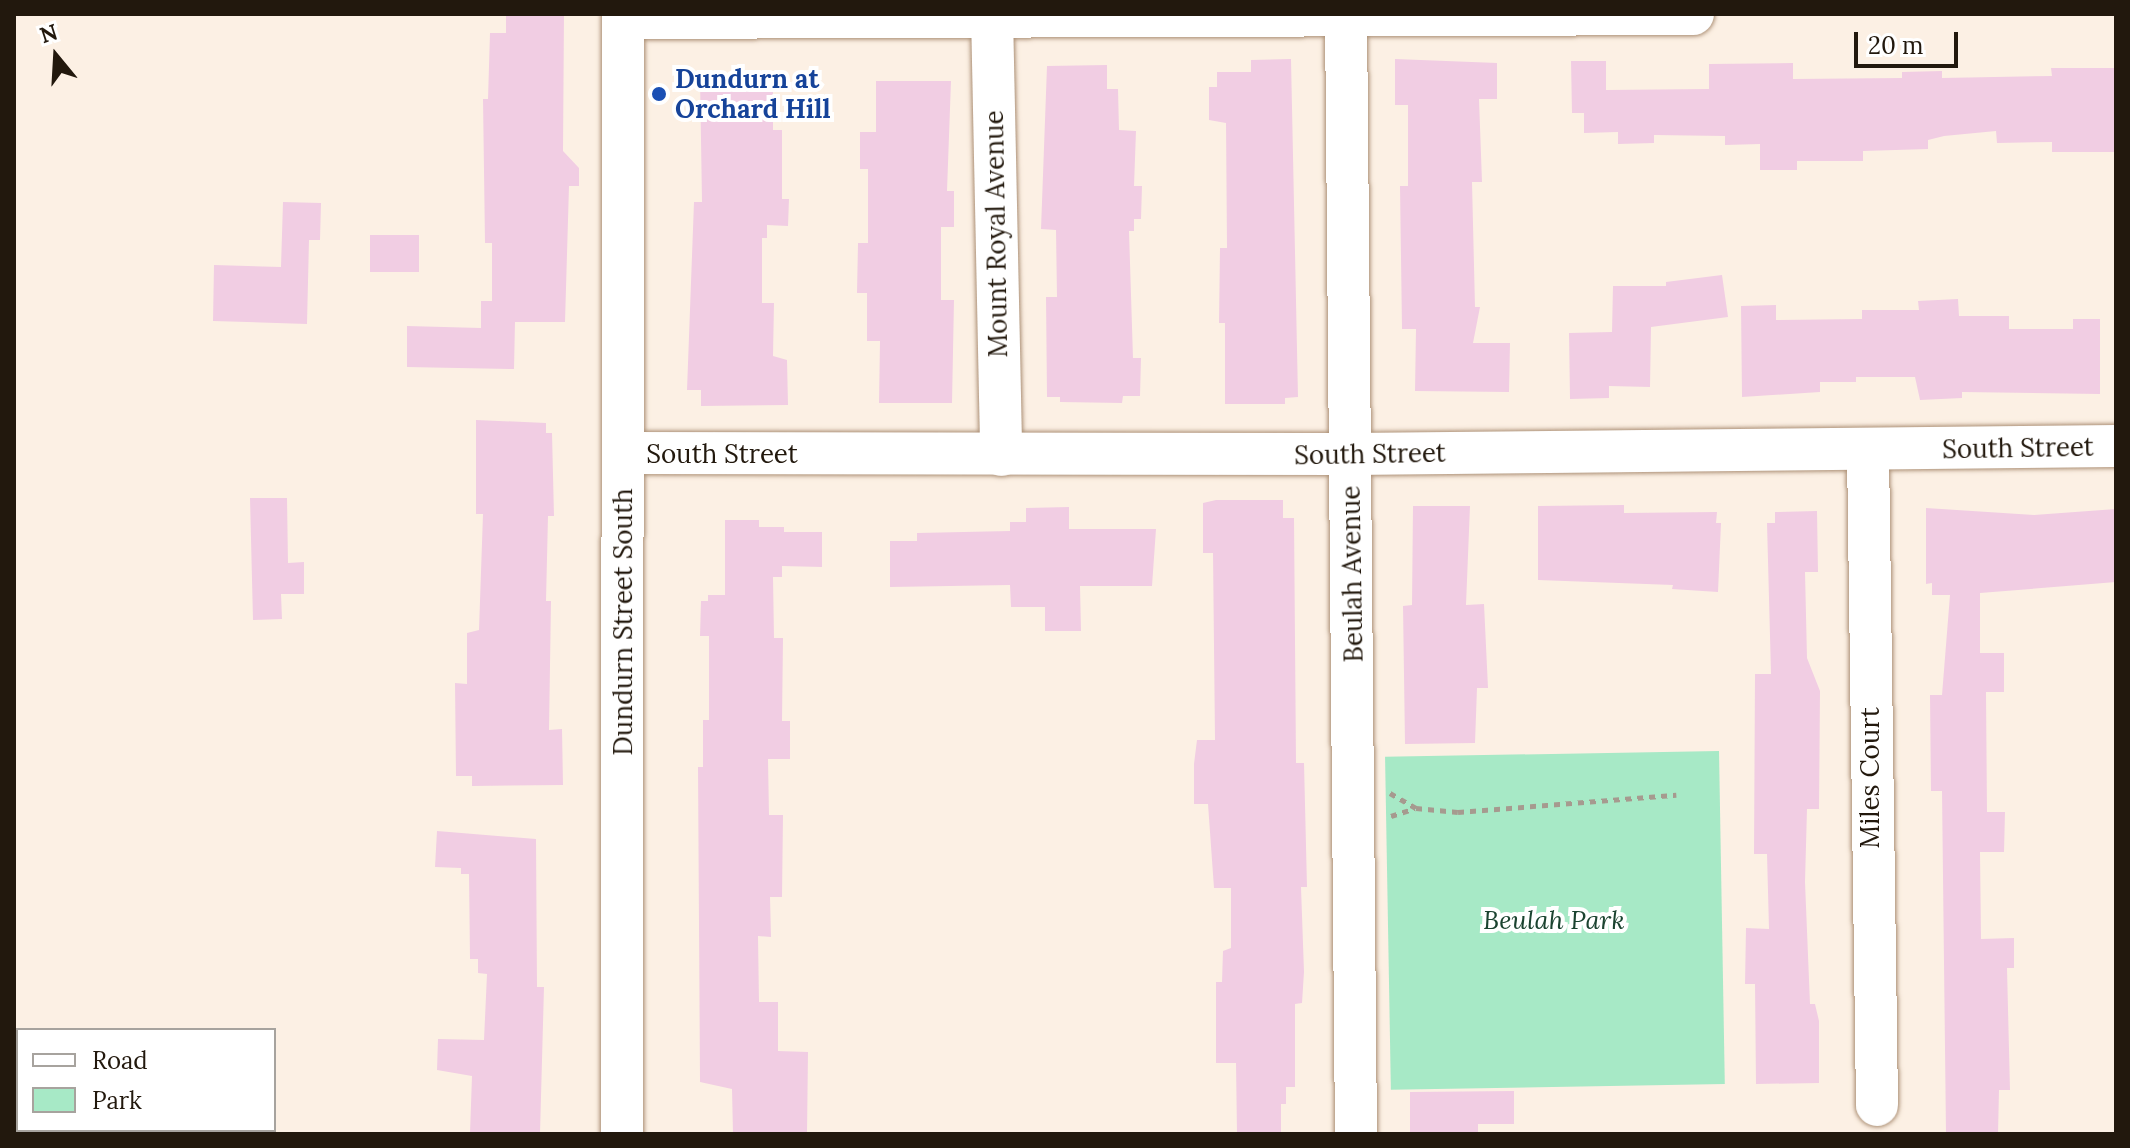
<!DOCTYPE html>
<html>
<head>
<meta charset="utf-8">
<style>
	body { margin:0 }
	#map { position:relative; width:2130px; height:1148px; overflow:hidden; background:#fcf0e4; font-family:Lora,serif }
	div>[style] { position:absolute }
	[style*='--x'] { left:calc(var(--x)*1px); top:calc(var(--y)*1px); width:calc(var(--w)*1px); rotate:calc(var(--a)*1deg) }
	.green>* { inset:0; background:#a7e9c6; transform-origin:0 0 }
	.building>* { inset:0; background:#f1cde3; transform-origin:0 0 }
	.path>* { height:5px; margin-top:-2.5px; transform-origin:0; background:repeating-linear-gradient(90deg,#a69a8f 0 6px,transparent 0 12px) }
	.roads { filter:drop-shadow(0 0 2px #ad9177) drop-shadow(0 0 2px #ad9177) }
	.street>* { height:42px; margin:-21px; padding:0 21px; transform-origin:21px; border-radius:21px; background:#fff }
	.dots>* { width:22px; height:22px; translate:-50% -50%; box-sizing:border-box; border:4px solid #fff; border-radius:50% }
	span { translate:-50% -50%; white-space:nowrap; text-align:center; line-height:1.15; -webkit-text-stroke:8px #fff; paint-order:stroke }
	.transit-label { font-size:26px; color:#164399; font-weight:700 }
	.left { translate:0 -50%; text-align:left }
	.street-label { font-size:26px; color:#22180d }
	.park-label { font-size:26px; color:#1b4330; font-style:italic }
	.frame { position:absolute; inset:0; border:16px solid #22180d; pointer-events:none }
	.legend { position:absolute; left:16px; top:1028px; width:260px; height:104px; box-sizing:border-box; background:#fff; border:2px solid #a7a39e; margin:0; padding:10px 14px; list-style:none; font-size:24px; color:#22180d }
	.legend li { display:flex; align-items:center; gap:16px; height:40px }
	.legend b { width:40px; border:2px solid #a7a39e }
	.north { position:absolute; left:16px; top:16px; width:80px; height:80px; -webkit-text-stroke:6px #fff; paint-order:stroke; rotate:342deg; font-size:22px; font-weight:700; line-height:32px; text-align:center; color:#22180d }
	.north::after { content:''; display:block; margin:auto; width:28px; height:36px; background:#22180d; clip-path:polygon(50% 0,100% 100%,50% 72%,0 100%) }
	.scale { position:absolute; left:1854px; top:32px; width:104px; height:36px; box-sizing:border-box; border:4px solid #22180d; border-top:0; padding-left:10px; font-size:24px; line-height:28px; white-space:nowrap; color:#22180d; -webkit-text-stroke:6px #fff; paint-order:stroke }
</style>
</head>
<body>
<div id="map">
	<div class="green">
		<div style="left:1719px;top:751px;width:333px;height:334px;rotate:89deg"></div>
	</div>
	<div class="building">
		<div style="clip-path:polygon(506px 14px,564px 14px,563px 151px,579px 168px,579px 186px,569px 186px,565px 322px,515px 322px,514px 369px,407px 367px,407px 326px,481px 328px,481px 301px,492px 301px,492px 243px,485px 243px,483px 99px,488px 99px,490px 33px,506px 33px)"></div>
		<div style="clip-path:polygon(1291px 59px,1298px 397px,1285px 398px,1285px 404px,1225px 404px,1225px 323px,1219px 323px,1220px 248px,1227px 248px,1226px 123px,1209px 120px,1209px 87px,1217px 87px,1217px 72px,1251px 72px,1251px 60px)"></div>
		<div style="clip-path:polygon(1395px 59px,1497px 63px,1497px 99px,1479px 99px,1482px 182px,1472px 182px,1475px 307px,1480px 307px,1473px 343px,1510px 343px,1509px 392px,1415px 391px,1416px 329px,1402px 329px,1400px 186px,1408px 186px,1408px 105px,1395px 105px)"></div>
		<div style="clip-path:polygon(1571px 61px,1606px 61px,1606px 90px,1709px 89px,1709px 64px,1793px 63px,1793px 79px,1902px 78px,1902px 72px,1942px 71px,1942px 78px,2052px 76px,2051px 68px,2116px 68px,2116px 152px,2052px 152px,2052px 142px,1997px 143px,1996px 131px,1944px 136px,1928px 140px,1928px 149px,1863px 151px,1863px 161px,1797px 161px,1797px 170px,1760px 170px,1760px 144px,1725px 145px,1725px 136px,1654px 135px,1654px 143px,1618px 144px,1618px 132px,1584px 133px,1584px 113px,1572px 113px)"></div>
		<div style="clip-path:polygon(1107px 65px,1107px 89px,1118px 89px,1119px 130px,1136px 131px,1134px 186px,1142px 186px,1141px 219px,1134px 219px,1134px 231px,1129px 231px,1133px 358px,1141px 358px,1140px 396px,1123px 396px,1122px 403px,1060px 402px,1060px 397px,1047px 397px,1046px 297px,1057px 297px,1056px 230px,1041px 229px,1047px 66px)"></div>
		<div style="clip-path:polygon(700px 78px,773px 78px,773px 130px,782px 130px,782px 199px,789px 199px,788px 226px,767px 225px,767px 238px,762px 238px,762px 303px,774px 303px,773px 356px,787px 360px,788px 405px,701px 406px,701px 390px,687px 390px,694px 202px,702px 202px)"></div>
		<div style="clip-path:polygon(876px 81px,951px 81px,947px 191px,954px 191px,954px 227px,941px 227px,941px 300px,954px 300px,952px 403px,879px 403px,880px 341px,867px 341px,867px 293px,857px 293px,858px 243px,868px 243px,868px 169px,860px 169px,860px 132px,876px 132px)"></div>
		<div style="clip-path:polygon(283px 202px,321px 203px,320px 240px,309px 240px,307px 324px,213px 321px,214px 265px,281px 267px)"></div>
		<div style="left:370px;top:235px;width:49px;height:37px"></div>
		<div style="clip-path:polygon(1722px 275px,1728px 317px,1651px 327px,1650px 387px,1609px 386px,1609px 398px,1570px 399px,1569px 333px,1612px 332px,1613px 286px,1666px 286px,1666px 282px)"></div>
		<div style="clip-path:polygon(1958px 299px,1959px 316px,2009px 316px,2009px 329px,2073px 329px,2073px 319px,2100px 319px,2100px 394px,1962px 392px,1962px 398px,1920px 400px,1915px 377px,1856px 377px,1856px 382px,1820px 382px,1820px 392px,1742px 397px,1741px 306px,1776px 305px,1776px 320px,1862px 319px,1862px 310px,1919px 310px,1918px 301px)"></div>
		<div style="clip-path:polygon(476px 420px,546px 423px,546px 433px,552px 433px,554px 516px,548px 516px,546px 601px,551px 601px,549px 730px,562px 729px,563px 785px,472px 786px,472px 776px,456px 776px,455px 683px,467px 684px,467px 633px,479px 630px,483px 514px,476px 514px)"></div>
		<div style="clip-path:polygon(250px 498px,287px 498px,288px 563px,304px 562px,304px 594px,281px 594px,282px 619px,253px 620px)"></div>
		<div style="clip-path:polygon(1216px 500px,1283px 500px,1283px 518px,1294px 518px,1296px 763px,1304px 763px,1307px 887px,1301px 887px,1304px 972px,1302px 1003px,1295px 1004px,1295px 1087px,1286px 1087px,1286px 1104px,1281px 1104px,1281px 1134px,1237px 1134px,1236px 1063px,1216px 1063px,1216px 982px,1222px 982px,1223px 951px,1231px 948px,1231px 888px,1214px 888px,1208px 804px,1194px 804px,1194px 764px,1197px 740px,1215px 740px,1213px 553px,1203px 553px,1203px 503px)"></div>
		<div style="clip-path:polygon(1624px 505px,1624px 513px,1717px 512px,1716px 523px,1721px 523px,1718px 592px,1672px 589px,1673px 585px,1538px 580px,1538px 506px)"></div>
		<div style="clip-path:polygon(1413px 506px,1470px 506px,1466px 605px,1484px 604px,1488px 688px,1477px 688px,1475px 743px,1405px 744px,1403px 606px,1412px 605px)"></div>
		<div style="clip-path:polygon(1069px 507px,1069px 529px,1156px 529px,1152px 586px,1080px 586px,1081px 631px,1045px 631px,1045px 607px,1011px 607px,1010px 585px,890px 587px,890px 541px,917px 541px,917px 533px,1010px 531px,1010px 522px,1026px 522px,1026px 508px)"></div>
		<div style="clip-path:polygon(1926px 508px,2034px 515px,2116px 509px,2116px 582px,1980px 593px,1980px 653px,2004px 653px,2004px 692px,1986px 692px,1987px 812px,2005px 812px,2004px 852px,1980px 852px,1981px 939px,2014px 938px,2014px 968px,2007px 968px,2010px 1090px,1999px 1090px,1998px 1134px,1946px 1134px,1942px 791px,1931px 791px,1930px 695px,1942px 695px,1950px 595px,1932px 595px,1932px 583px,1926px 584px)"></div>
		<div style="clip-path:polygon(1817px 511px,1818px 572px,1805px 572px,1807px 658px,1820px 691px,1819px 809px,1807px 809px,1805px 882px,1810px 1004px,1815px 1004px,1819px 1021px,1819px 1083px,1756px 1084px,1755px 984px,1745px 984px,1746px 928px,1769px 929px,1767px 854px,1754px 854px,1755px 674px,1771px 674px,1767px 523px,1775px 523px,1775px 512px)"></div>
		<div style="clip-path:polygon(725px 520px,759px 520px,759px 527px,784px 527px,784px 532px,822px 532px,822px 567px,782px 566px,782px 577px,773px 577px,774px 638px,783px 638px,782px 721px,790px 721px,790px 759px,768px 759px,769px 815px,783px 815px,782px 897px,770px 897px,771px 937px,758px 936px,759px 1002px,778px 1002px,778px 1051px,808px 1052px,807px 1134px,733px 1134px,732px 1089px,700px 1082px,698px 767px,703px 767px,703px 720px,709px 720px,709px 636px,700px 636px,701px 601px,708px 601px,708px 595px,725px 595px)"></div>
		<div style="clip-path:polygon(437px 831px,536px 839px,537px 987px,544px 987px,540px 1134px,470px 1133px,472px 1076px,437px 1070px,438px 1039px,484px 1040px,487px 974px,478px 973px,478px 959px,470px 959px,469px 874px,461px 874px,461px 868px,435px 867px)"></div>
		<div style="clip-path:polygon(1514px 1091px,1514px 1124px,1478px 1124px,1478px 1132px,1410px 1132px,1410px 1092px)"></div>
	</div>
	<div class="path">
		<div style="--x:1390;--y:793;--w:30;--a:30"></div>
		<div style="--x:1416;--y:808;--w:42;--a:5.4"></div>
		<div style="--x:1458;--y:812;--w:219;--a:-4.5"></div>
		<div style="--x:1391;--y:816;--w:25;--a:-18"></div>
	</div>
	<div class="roads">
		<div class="street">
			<div style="--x:992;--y:14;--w:441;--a:88.8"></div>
			<div style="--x:1346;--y:14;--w:1120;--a:89.49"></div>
			<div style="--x:623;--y:18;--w:1070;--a:-0.21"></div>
			<div style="--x:1868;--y:451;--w:654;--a:89.21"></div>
			<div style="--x:623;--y:453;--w:728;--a:0.08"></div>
			<div style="--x:1351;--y:454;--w:765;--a:-0.6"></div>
			<div style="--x:622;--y:1134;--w:1120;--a:-89.95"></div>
		</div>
	</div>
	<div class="dots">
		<div style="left:659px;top:94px;background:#1a4fb4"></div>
	</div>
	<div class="transit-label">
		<span class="left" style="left:675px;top:94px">Dundurn at<br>Orchard Hill</span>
	</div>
	<div class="street-label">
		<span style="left:996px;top:234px;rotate:-91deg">Mount Royal Avenue</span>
		<span style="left:2018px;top:448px;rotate:-1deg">South Street</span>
		<span style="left:722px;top:454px">South Street</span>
		<span style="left:1370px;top:454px;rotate:-1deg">South Street</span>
		<span style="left:1352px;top:574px;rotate:-91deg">Beulah Avenue</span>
		<span style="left:623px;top:622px;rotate:-90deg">Dundurn Street South</span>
		<span style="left:1870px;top:778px;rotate:-90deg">Miles Court</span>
	</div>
	<div class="park-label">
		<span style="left:1554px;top:920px">Beulah Park</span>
	</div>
	<div class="frame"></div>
	<ul class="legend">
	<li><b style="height:10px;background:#fff"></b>Road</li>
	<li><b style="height:22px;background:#a7e9c6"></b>Park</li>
	</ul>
	<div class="north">N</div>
	<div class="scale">20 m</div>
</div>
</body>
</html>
